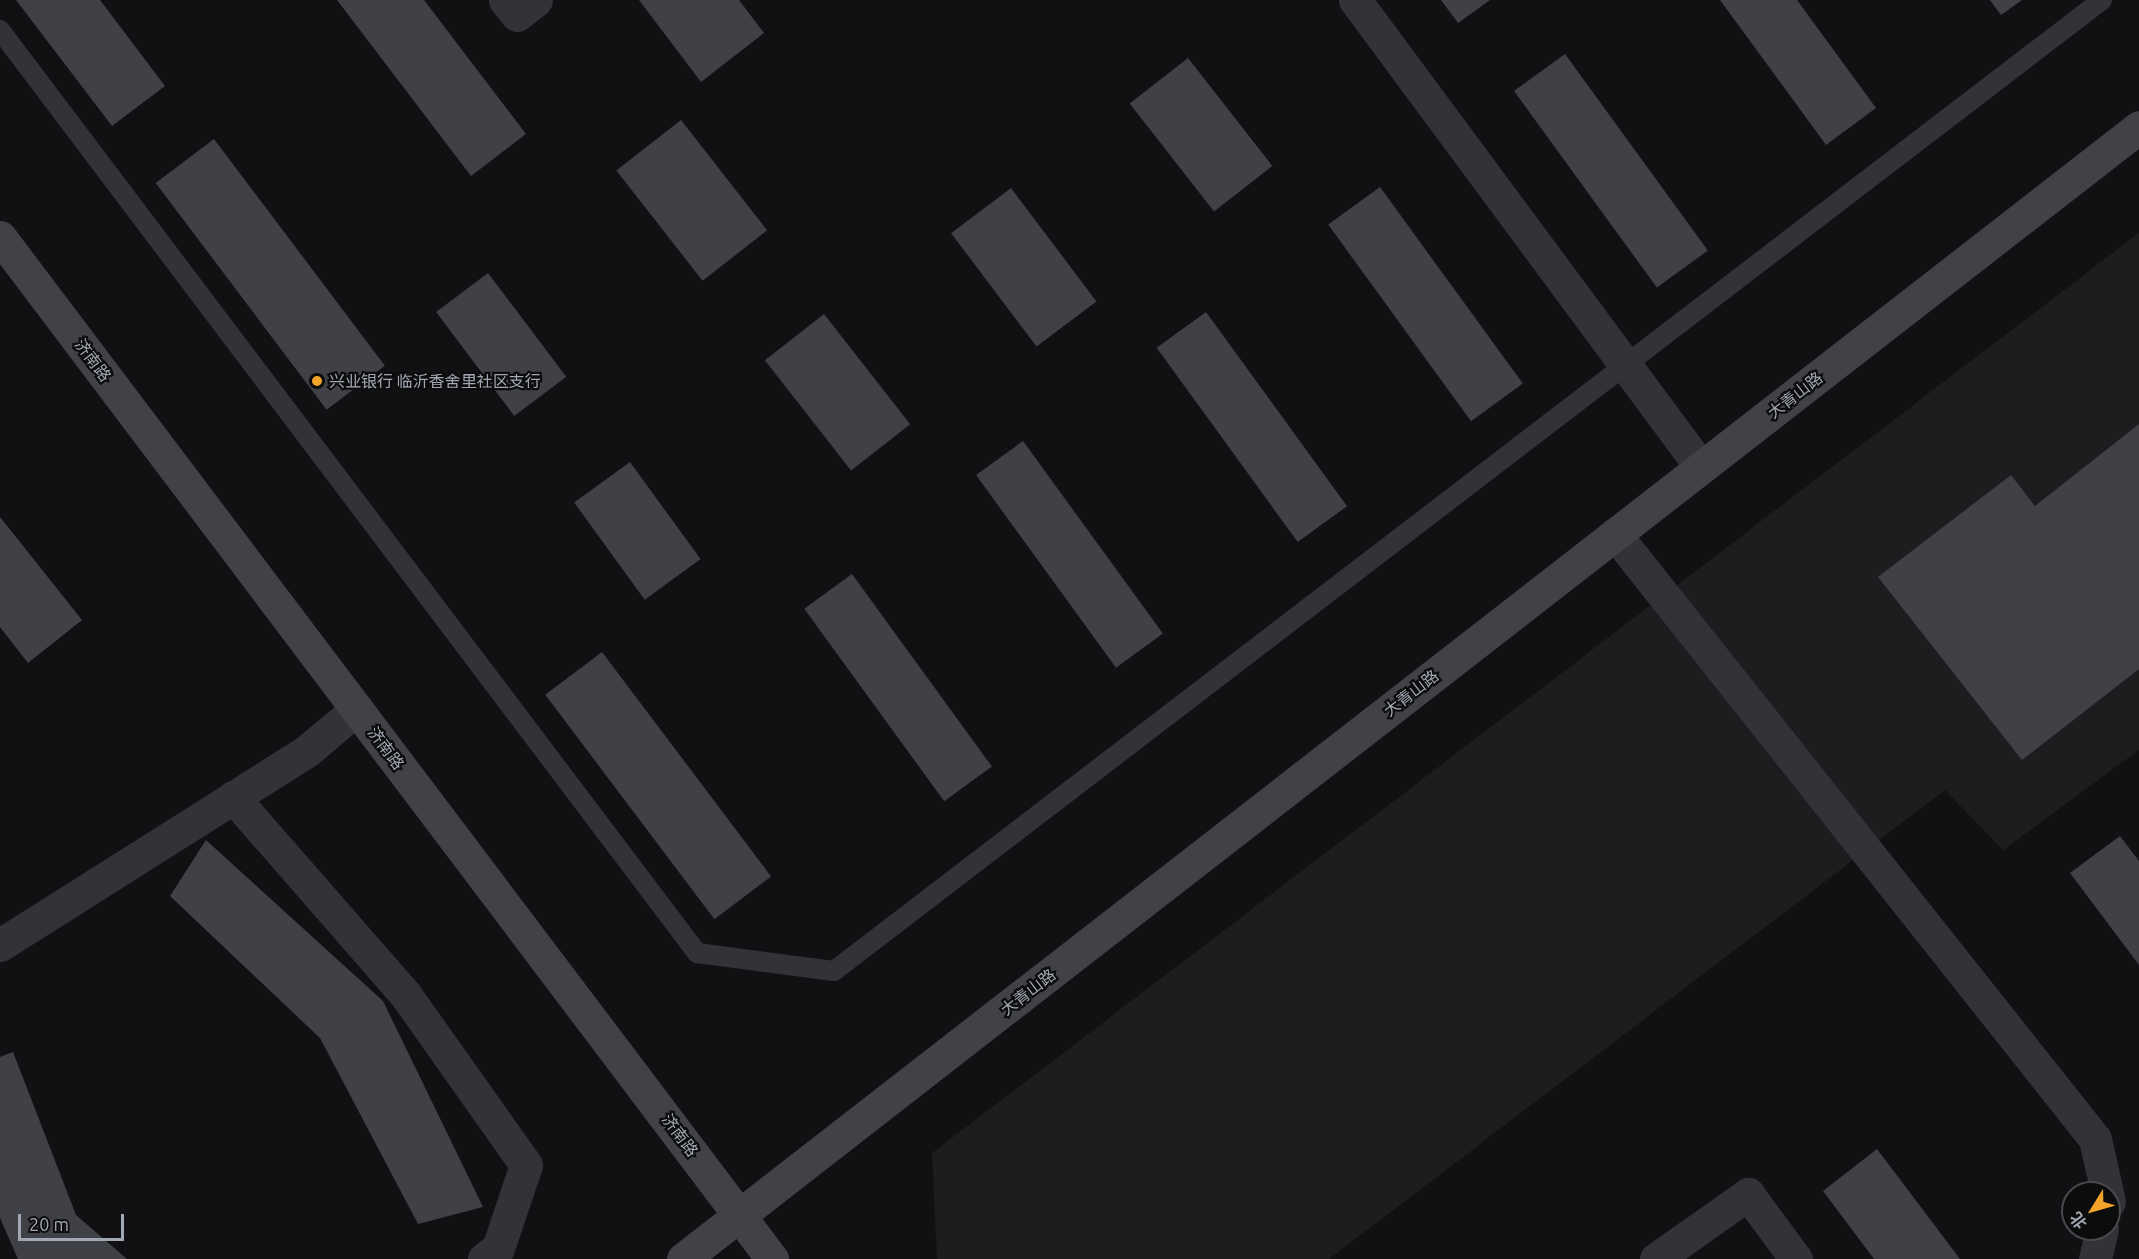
<!DOCTYPE html>
<html>
<head>
<meta charset="utf-8">
<style>
	body { margin:0 }
	#map { position:relative; width:2139px; height:1259px; overflow:hidden; background:#111113; font-family:Ubuntu,"Noto Sans SC",sans-serif }
	div>[style] { position:absolute }
	[style*='--x'] { left:calc(var(--x)*1px); top:calc(var(--y)*1px); width:calc(var(--w)*1px); rotate:calc(var(--a)*1deg) }
	.built>* { inset:0; background:#1d1d1f }
	.building>* { inset:0; background:#404146; transform-origin:0 0 }
	.lane>* { height:20px; margin:-10px; padding:0 10px; transform-origin:10px; border-radius:10px; background:#323338 }
	.street>* { height:33px; margin:-16.5px; padding:0 16.5px; transform-origin:16.5px; border-radius:16.5px; background:#323338 }
	.secondary>* { height:33px; margin:-16.5px; padding:0 16.5px; transform-origin:16.5px; border-radius:16.5px; background:#404247 }
	.dots>* { width:16px; height:16px; translate:-50% -50%; box-sizing:border-box; border:3px solid #0c0c0d; border-radius:50% }
	span { translate:-50% -50%; white-space:nowrap; text-align:center; line-height:1.15; -webkit-text-stroke:4.5px #0c0c0d; paint-order:stroke }
	.street-label { font-size:16px; color:#a2a8b3 }
	.poi-label { font-size:16px; color:#a2a8b3 }
	.left { translate:0 -50%; text-align:left }
	.north { position:absolute; left:2061px; top:1181px; width:60px; height:60px; box-sizing:border-box; background:#0c0c0d; border:2px solid #484a4f; border-radius:50%; rotate:233deg; font-size:16px; font-weight:700; line-height:24px; text-align:center; color:#a2a8b3 }
	.north::after { content:''; display:block; margin:auto; width:21px; height:27px; background:#f2a32a; clip-path:polygon(50% 0,100% 100%,50% 72%,0 100%) }
	.scale { position:absolute; left:18px; top:1214px; width:106px; height:27px; box-sizing:border-box; border:3px solid #a2a8b3; border-top:0; padding-left:8px; font-size:18px; line-height:21px; white-space:nowrap; color:#a2a8b3; -webkit-text-stroke:4px #0c0c0d; paint-order:stroke }
</style>
</head>
<body>
<div id="map">
	<div class="built">
		<div style="clip-path:polygon(2139px 233px,2139px 750px,2003px 850px,1945px 790px,1329px 1259px,937px 1259px,932px 1153px)"></div>
	</div>
	<div class="building">
		<div style="clip-path:polygon(16px 0,100px 0,165px 86px,112px 126px)"></div>
		<div style="clip-path:polygon(337px 0,424px 0,526px 134px,471px 176px)"></div>
		<div style="clip-path:polygon(639px 0,739px 0,764px 33px,701px 82px)"></div>
		<div style="clip-path:polygon(1441px 0,1490px 0,1458px 23px)"></div>
		<div style="clip-path:polygon(1720px 0,1797px 0,1876px 108px,1826px 145px)"></div>
		<div style="clip-path:polygon(1990px 0,2022px 0,2001px 15px)"></div>
		<div style="left:1565px;top:54px;width:243px;height:63px;rotate:54deg"></div>
		<div style="left:1188px;top:58px;width:137px;height:74px;rotate:52deg"></div>
		<div style="left:681px;top:120px;width:140px;height:82px;rotate:52deg"></div>
		<div style="left:214px;top:139px;width:284px;height:73px;rotate:53deg"></div>
		<div style="left:1380px;top:187px;width:243px;height:64px;rotate:54deg"></div>
		<div style="left:1011px;top:188px;width:142px;height:75px;rotate:53deg"></div>
		<div style="left:488px;top:273px;width:130px;height:65px;rotate:53deg"></div>
		<div style="left:1206px;top:312px;width:240px;height:61px;rotate:54deg"></div>
		<div style="left:824px;top:314px;width:140px;height:75px;rotate:52deg"></div>
		<div style="clip-path:polygon(2139px 424px,2139px 669px,2022px 760px,1878px 577px,2011px 475px,2035px 506px)"></div>
		<div style="left:1023px;top:441px;width:238px;height:58px;rotate:54deg"></div>
		<div style="left:630px;top:462px;width:120px;height:69px;rotate:54deg"></div>
		<div style="clip-path:polygon(0 517px,82px 620px,28px 663px,0 627px)"></div>
		<div style="left:852px;top:574px;width:238px;height:59px;rotate:54deg"></div>
		<div style="left:602px;top:652px;width:281px;height:71px;rotate:53deg"></div>
		<div style="clip-path:polygon(2120px 836px,2139px 861px,2139px 965px,2070px 873px)"></div>
		<div style="clip-path:polygon(206px 840px,383px 1001px,483px 1207px,418px 1224px,320px 1038px,170px 896px)"></div>
		<div style="clip-path:polygon(13px 1052px,76px 1215px,127px 1259px,18px 1259px,0 1218px,0 1057px)"></div>
		<div style="clip-path:polygon(1877px 1149px,1960px 1259px,1874px 1259px,1823px 1191px)"></div>
	</div>
	<div class="lane">
		<div style="--x:0;--y:30;--w:1157;--a:52.94"></div>
		<div style="--x:697;--y:953;--w:138;--a:7.5"></div>
		<div style="--x:834;--y:971;--w:1597;--a:-37.44"></div>
	</div>
	<div class="street">
		<div style="--x:505;--y:0;--w:19;--a:51"></div>
		<div style="--x:517;--y:15;--w:24;--a:-38"></div>
		<div style="--x:1355;--y:0;--w:581;--a:53.47"></div>
		<div style="--x:1615;--y:534;--w:772;--a:51.57"></div>
		<div style="--x:2095;--y:1139;--w:64;--a:77.3"></div>
		<div style="--x:233;--y:797;--w:262;--a:48.9"></div>
		<div style="--x:405;--y:994;--w:209;--a:54.7"></div>
		<div style="--x:526;--y:1165;--w:88;--a:108.6"></div>
		<div style="--x:498;--y:1248;--w:18;--a:142"></div>
		<div style="--x:0;--y:945;--w:365;--a:-32.3"></div>
		<div style="--x:308;--y:750;--w:64;--a:-39.9"></div>
		<div style="--x:1656;--y:1259;--w:113;--a:-35.2"></div>
		<div style="--x:1748;--y:1194;--w:81;--a:53.6"></div>
		<div style="--x:2095;--y:1259;--w:31;--a:-77"></div>
	</div>
	<div class="secondary">
		<div style="--x:0;--y:237;--w:1281;--a:52.93"></div>
		<div style="--x:683;--y:1259;--w:1844;--a:-37.86"></div>
	</div>
	<div class="dots">
		<div style="left:317px;top:381px;background:#f2a32a"></div>
	</div>
	<div class="street-label">
		<span style="left:93px;top:360px;rotate:53deg">济南路</span>
		<span style="left:1795px;top:395px;rotate:-38deg">大青山路</span>
		<span style="left:1411px;top:693px;rotate:-38deg">大青山路</span>
		<span style="left:386px;top:748px;rotate:53deg">济南路</span>
		<span style="left:1028px;top:992px;rotate:-38deg">大青山路</span>
		<span style="left:680px;top:1135px;rotate:53deg">济南路</span>
	</div>
	<div class="poi-label">
		<span class="left" style="left:329px;top:381px">兴业银行 临沂香舍里社区支行</span>
	</div>
	<div class="north">北</div>
	<div class="scale">20 m</div>
</div>
</body>
</html>
